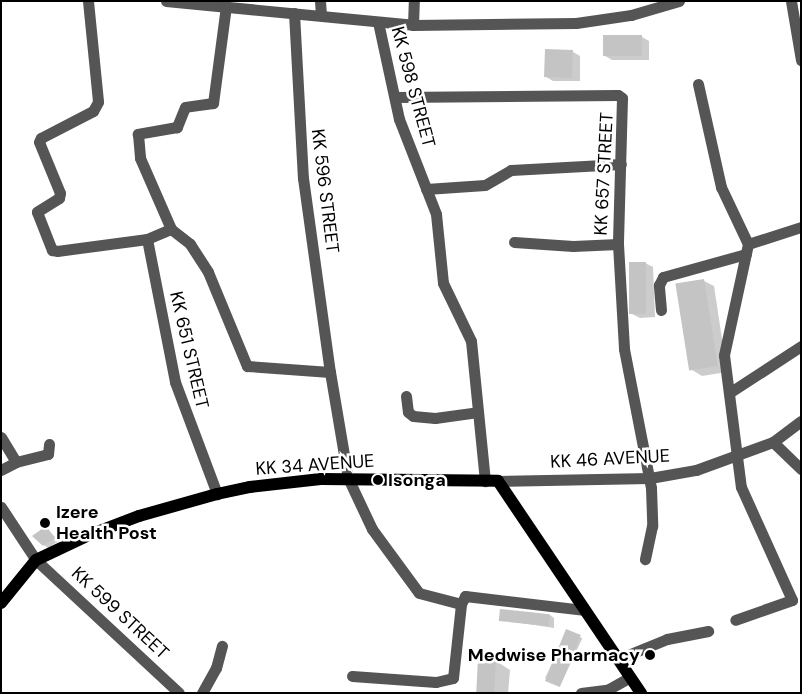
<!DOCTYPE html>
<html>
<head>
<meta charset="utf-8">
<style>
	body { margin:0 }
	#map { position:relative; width:802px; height:694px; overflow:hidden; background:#fff; font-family:"DM Sans",sans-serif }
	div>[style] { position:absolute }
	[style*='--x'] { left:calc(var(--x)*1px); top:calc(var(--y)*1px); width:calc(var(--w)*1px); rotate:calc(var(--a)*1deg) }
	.shadow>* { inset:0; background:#0003; transform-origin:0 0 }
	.building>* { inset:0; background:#c4c4c4; transform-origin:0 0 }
	.minor>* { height:11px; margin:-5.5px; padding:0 5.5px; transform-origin:5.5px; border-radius:5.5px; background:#555 }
	.major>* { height:12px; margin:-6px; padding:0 6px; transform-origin:6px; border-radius:6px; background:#000 }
	.dots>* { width:14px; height:14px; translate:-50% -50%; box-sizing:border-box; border:2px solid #fff; border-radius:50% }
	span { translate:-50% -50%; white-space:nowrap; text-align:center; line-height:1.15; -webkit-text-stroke:5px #fff; paint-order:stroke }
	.street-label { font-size:18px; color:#000 }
	.poi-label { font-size:18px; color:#000; font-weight:700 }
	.left { translate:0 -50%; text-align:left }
	.right { translate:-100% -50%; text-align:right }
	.frame { position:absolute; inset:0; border:2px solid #000; pointer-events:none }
</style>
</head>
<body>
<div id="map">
	<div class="shadow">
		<div style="clip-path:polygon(642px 37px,649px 41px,649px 60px,612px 60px,605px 56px)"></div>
		<div style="clip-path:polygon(573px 52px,580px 56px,580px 81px,553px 81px,546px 77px)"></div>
		<div style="clip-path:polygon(645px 263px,653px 267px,655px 317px,640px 318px,632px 314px)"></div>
		<div style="clip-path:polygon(704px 281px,714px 286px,727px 372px,702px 376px,692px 370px)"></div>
		<div style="clip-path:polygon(46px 528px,59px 541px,48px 548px,44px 545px)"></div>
		<div style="clip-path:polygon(550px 615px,554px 618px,554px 628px,501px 620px)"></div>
		<div style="left:567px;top:631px;width:17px;height:52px;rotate:25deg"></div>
		<div style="clip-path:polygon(496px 661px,510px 670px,508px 693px,477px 693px)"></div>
	</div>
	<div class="building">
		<div style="left:642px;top:35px;width:21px;height:39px;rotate:90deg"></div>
		<div style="left:545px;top:49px;width:28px;height:28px;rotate:2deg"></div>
		<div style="left:629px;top:262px;width:17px;height:52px"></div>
		<div style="left:704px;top:279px;width:88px;height:29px;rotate:81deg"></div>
		<div style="clip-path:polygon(46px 526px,55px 538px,43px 546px,32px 536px)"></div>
		<div style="left:500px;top:609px;width:50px;height:12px;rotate:6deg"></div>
		<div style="left:566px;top:629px;width:16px;height:56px;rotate:22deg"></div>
		<div style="left:478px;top:659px;width:18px;height:34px;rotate:3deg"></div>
	</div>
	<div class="minor">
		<div style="--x:88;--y:1;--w:101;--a:84.3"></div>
		<div style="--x:98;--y:102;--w:10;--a:119"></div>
		<div style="--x:93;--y:111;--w:59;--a:152.6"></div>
		<div style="--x:41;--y:138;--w:4;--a:117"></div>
		<div style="--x:39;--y:142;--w:55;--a:67.6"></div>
		<div style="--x:60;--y:193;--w:5;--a:101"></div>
		<div style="--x:59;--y:198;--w:26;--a:148"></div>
		<div style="--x:37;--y:212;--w:41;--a:68.5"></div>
		<div style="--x:52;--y:250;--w:5;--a:11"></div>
		<div style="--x:57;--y:251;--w:91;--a:-7.6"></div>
		<div style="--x:147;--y:239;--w:26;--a:-23"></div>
		<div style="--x:166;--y:1;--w:248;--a:5.5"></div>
		<div style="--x:413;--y:25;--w:163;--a:-0.7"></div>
		<div style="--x:576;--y:23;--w:56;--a:-8.3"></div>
		<div style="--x:631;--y:15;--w:50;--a:-16.3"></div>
		<div style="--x:320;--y:1;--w:14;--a:86"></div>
		<div style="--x:791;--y:1;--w:60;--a:80.4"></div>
		<div style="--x:226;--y:6;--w:98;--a:97.6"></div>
		<div style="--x:213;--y:103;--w:28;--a:172"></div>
		<div style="--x:185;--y:107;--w:22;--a:112"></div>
		<div style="--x:177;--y:127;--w:40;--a:170"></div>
		<div style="--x:138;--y:134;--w:24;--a:85"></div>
		<div style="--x:140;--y:158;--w:77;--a:66.4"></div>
		<div style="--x:171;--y:229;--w:24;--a:38"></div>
		<div style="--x:190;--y:244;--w:33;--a:57"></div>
		<div style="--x:208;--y:272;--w:102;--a:67.5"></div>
		<div style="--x:247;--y:366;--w:83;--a:4.1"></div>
		<div style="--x:330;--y:372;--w:108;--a:80.4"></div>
		<div style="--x:348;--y:478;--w:56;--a:64.8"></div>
		<div style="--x:372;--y:529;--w:79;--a:53.7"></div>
		<div style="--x:419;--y:593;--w:43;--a:14.7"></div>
		<div style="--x:294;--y:13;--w:165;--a:86.9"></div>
		<div style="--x:303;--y:178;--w:196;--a:82.1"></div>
		<div style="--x:378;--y:22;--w:99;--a:77.8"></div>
		<div style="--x:399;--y:119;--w:102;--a:68.7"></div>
		<div style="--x:436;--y:214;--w:69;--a:84.2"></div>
		<div style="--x:443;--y:283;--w:64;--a:64.2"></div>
		<div style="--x:471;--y:341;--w:141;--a:84.3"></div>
		<div style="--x:413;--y:25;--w:24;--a:-88"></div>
		<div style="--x:698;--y:84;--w:106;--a:77.4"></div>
		<div style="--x:721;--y:187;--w:63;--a:64.7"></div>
		<div style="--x:748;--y:244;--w:114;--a:102.2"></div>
		<div style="--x:724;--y:355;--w:133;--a:82.7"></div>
		<div style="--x:741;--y:487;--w:124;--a:65.7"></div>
		<div style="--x:792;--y:600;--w:60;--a:160.7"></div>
		<div style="--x:395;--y:97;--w:223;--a:-0.5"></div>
		<div style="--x:618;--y:95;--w:5;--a:37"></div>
		<div style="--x:622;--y:98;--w:146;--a:91.6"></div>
		<div style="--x:618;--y:244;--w:105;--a:86.7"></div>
		<div style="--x:624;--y:349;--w:142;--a:79"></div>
		<div style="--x:651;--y:488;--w:38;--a:88"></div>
		<div style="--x:652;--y:526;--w:34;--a:102"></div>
		<div style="--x:426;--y:189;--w:59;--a:-3.9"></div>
		<div style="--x:485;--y:185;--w:30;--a:-30"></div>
		<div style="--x:511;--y:170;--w:110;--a:-3.1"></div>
		<div style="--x:147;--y:239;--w:146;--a:78.9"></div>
		<div style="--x:175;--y:382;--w:120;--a:69.4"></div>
		<div style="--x:514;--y:242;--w:59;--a:3.9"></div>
		<div style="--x:573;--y:246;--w:45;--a:-2.5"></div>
		<div style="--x:748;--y:244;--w:56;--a:-17.8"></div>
		<div style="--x:661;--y:310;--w:25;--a:-95"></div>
		<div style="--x:659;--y:285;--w:9;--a:-63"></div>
		<div style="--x:663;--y:277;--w:86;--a:-15.5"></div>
		<div style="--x:729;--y:393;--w:86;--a:-33.1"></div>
		<div style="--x:406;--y:396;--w:16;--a:83"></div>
		<div style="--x:408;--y:412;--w:6;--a:39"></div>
		<div style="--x:413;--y:416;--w:22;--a:5"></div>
		<div style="--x:435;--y:418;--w:43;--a:-7.9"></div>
		<div style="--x:1;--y:437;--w:29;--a:59"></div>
		<div style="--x:773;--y:442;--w:39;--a:44"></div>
		<div style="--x:1;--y:470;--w:17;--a:-28"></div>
		<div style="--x:16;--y:462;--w:33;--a:-14"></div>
		<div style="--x:48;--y:454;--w:10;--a:-84"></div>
		<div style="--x:498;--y:481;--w:152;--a:-1.1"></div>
		<div style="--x:650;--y:478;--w:47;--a:-9.9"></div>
		<div style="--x:696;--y:470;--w:82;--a:-20"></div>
		<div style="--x:773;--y:442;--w:35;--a:-37"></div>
		<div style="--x:1;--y:507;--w:64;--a:56.6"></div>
		<div style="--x:36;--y:560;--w:195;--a:42.9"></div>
		<div style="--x:618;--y:659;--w:53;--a:-22.2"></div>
		<div style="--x:667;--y:639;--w:42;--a:-11"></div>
		<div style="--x:352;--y:676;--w:84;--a:4.1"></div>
		<div style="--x:436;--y:682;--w:17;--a:-13"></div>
		<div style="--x:453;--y:678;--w:74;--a:-83.8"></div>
		<div style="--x:461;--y:604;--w:9;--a:-63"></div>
		<div style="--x:465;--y:596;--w:121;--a:6.7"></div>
		<div style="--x:202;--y:693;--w:29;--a:-61"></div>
		<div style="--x:216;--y:668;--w:23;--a:-75"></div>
		<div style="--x:581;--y:693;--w:26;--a:-7"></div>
		<div style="--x:607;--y:690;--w:26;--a:-29"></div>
	</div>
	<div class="major">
		<div style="--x:1;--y:603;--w:55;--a:-50.9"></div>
		<div style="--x:36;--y:560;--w:59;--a:-25.3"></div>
		<div style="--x:89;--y:535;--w:53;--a:-20.8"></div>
		<div style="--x:139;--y:516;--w:81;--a:-15.8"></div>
		<div style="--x:217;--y:494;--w:34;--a:-12"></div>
		<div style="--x:250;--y:487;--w:71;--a:-6.4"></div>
		<div style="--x:321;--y:479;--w:177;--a:0.6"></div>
		<div style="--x:498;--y:481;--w:256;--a:56"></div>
	</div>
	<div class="dots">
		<div style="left:378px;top:480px;background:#000"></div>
		<div style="left:45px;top:523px;background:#000"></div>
		<div style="left:650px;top:655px;background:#000"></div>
	</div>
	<div class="street-label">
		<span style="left:413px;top:87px;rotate:75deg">KK 598 STREET</span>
		<span style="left:604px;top:174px;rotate:-87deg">KK 657 STREET</span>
		<span style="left:325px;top:191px;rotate:83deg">KK 596 STREET</span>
		<span style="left:189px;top:350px;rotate:77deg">KK 651 STREET</span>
		<span style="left:610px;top:459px;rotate:-3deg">KK 46 AVENUE</span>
		<span style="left:315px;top:465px;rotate:-4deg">KK 34 AVENUE</span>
		<span style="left:120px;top:613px;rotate:43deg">KK 599 STREET</span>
	</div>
	<div class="poi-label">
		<span class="left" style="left:388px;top:480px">Isonga</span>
		<span class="left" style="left:56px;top:523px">Izere<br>Health Post</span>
		<span class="right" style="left:640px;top:655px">Medwise Pharmacy</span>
	</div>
	<div class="frame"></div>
</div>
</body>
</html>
